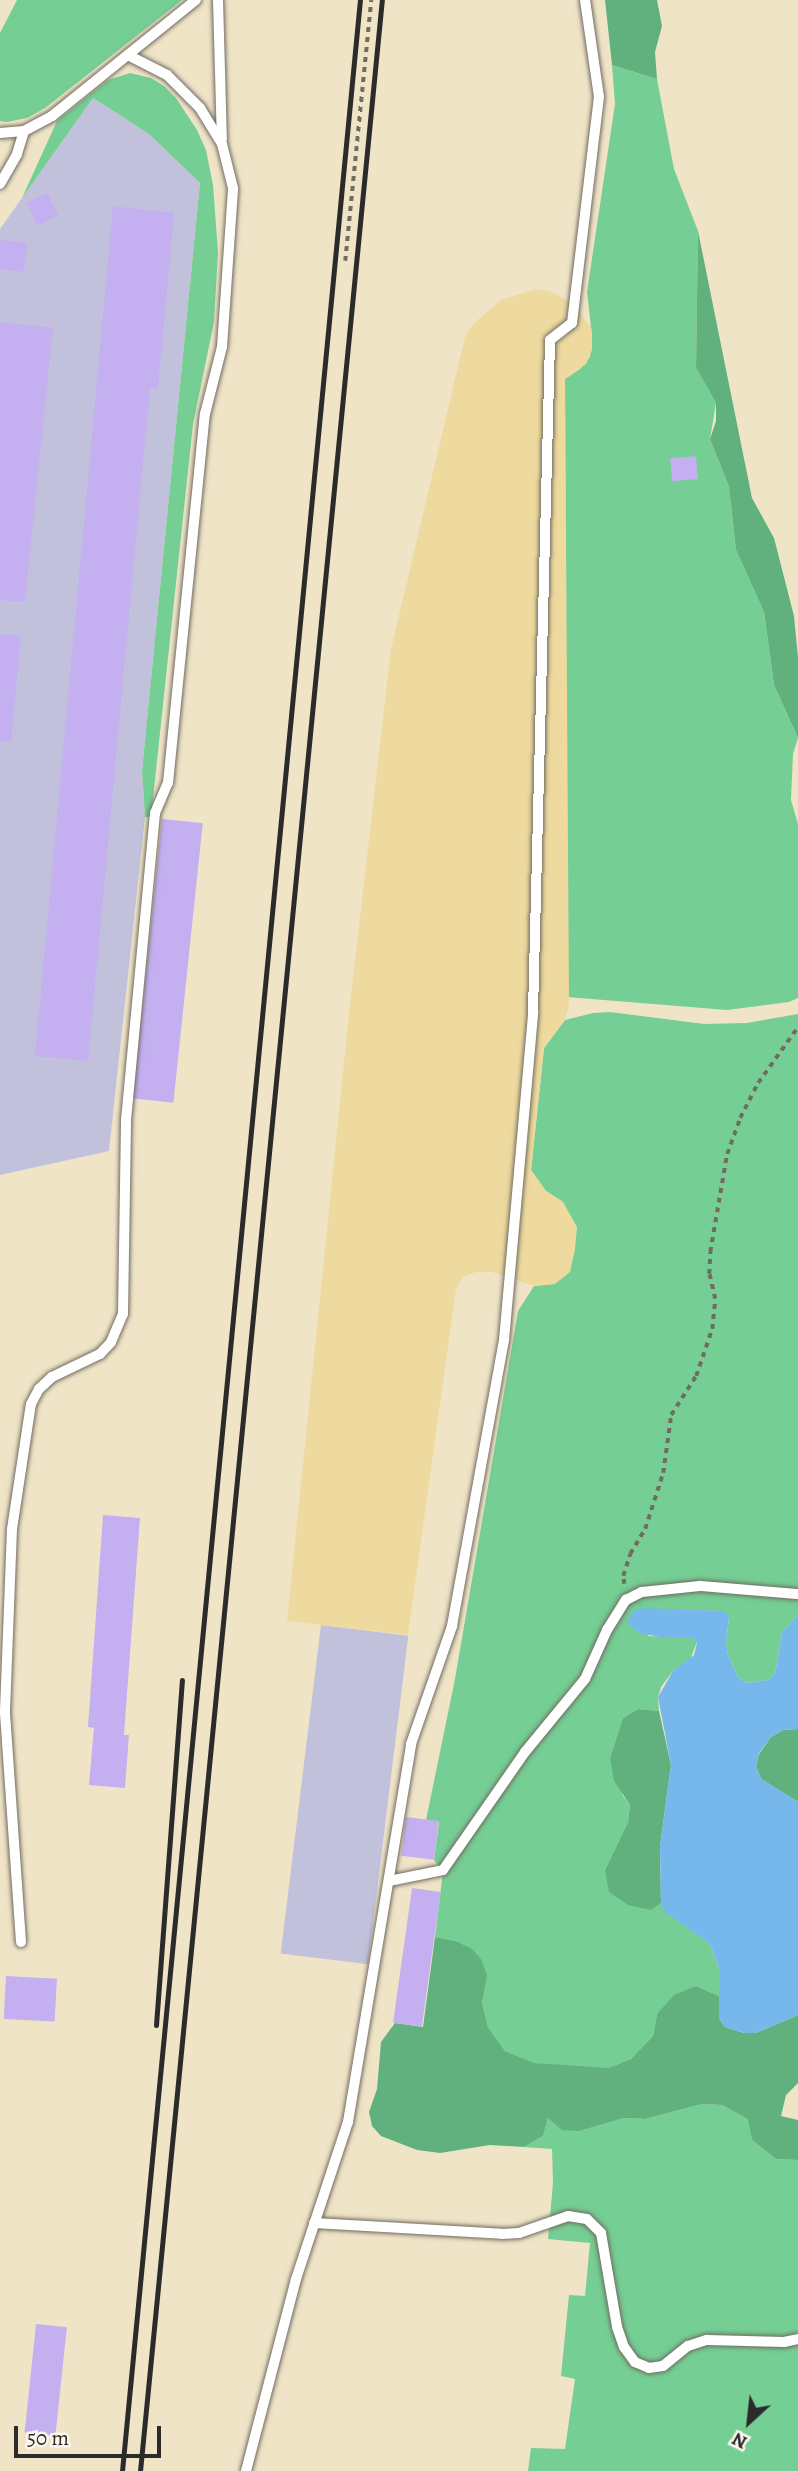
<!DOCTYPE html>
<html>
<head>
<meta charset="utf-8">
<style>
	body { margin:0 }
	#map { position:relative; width:798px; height:2471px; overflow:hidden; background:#f0e4c7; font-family:Alegreya,serif }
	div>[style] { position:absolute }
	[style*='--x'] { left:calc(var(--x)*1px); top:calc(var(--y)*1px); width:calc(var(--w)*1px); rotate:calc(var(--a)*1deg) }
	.industrial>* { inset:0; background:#c2c1dc; transform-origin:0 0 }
	.green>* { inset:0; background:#75ce94 }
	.forest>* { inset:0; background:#60b17e }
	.sand>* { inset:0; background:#eeda9e }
	.water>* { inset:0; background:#77b8ec }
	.building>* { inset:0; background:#c4b0f1; transform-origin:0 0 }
	.path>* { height:3.5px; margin-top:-1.75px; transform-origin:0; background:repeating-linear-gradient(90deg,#706c62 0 5px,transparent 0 10px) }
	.roads { filter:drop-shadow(0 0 2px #706c62) drop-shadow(0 0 2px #706c62) }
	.lane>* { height:10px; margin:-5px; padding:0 5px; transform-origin:5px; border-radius:5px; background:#fff }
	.rail>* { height:5px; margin:-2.5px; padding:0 2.5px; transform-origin:2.5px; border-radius:2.5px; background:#2b2b2b }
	span { translate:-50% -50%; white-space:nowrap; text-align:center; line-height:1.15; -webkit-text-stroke:5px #fbf7ec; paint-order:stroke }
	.north { position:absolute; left:714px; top:2387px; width:70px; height:70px; -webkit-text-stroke:5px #fbf7ec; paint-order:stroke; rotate:207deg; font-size:19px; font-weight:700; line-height:28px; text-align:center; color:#2b2b2b }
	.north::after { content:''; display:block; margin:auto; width:24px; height:32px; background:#2b2b2b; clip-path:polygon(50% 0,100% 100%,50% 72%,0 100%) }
	.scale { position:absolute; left:14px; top:2426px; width:147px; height:32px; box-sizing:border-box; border:4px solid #2b2b2b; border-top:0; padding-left:9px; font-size:21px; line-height:24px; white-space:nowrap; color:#2b2b2b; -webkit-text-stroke:5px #fbf7ec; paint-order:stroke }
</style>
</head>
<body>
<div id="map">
	<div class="industrial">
		<div style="clip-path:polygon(93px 98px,149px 134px,200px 183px,142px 771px,145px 817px,109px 1151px,0 1175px,0 229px)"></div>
		<div style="left:321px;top:1625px;width:88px;height:331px;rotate:7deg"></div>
	</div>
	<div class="green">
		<div style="clip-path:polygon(17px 0,182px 0,45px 108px,27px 118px,7px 122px,0 121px,0 33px)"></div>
		<div style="clip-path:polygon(612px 65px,657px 79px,674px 169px,698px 231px,696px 368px,716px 403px,710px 439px,729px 487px,736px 550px,764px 612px,774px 685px,798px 738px,793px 754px,791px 800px,798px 824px,798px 998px,789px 1002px,727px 1010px,567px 997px,565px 379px,580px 369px,590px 357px,592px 336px,587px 292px,615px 104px)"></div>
		<div style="clip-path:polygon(130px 73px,151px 78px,164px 86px,176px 98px,197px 130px,206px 150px,213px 185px,218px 252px,214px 322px,193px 424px,151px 817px,145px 817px,142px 771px,200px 183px,149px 134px,93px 98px,22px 198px,57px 121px,108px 80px)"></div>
		<div style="clip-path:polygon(610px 1012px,704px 1024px,747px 1023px,798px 1014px,798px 1615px,782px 1632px,775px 1674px,768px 1680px,748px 1683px,738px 1677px,728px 1655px,726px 1642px,729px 1618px,724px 1611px,670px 1610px,648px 1636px,692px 1638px,697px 1642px,690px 1660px,673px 1671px,661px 1687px,658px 1697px,659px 1711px,638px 1709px,623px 1718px,610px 1758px,623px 1796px,630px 1805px,628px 1822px,605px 1870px,650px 1910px,661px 1903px,666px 1912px,710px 1944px,719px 1968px,721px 1997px,696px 1986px,657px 2014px,653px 2036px,631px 2059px,608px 2068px,584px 2068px,535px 2063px,505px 2051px,488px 2027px,482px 2004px,483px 1991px,471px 1948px,456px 1941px,435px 1937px,443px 1871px,434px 1860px,439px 1822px,426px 1820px,455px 1679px,518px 1311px,534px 1286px,555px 1284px,563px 1202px,546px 1191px,531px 1170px,544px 1048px,565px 1020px,593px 1013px)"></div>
		<div style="clip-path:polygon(702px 2104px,722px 2105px,749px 2119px,752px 2140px,776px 2159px,798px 2160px,798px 2471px,528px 2471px,531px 2448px,565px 2449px,575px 2379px,561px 2376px,569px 2295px,585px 2296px,590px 2243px,548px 2239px,553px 2183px,552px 2149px,524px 2147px,543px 2136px,548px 2118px,580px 2131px,624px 2118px,645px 2119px)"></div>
	</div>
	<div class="forest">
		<div style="clip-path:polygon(605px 0,657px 0,662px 26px,655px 52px,657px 79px,612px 65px)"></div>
		<div style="clip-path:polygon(698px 231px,752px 498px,774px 538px,794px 616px,798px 658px,798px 738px,774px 685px,764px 612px,736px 550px,729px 487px,710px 439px,716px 421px,716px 403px,696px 368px)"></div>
		<div style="clip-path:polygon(638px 1709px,659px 1711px,671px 1765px,660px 1847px,661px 1903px,651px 1910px,628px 1905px,609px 1892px,605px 1870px,628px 1822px,630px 1805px,614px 1781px,610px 1758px,623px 1718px)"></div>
		<div style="clip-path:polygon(798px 1729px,798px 1802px,761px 1779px,756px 1766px,759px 1754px,771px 1737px,783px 1730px)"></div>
		<div style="clip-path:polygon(435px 1937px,456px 1941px,471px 1948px,481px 1959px,487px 1975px,482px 2003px,488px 2027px,505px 2051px,535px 2063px,608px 2068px,631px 2059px,653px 2036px,657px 2014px,674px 1995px,696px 1986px,721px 1997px,719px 2018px,725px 2027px,744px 2033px,756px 2033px,798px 2015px,798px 2083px,786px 2095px,781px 2116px,798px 2120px,798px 2160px,776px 2159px,752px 2140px,748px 2119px,722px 2105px,702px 2104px,645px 2119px,624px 2118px,580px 2131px,562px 2130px,548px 2118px,543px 2136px,524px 2147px,490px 2145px,440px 2153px,417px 2150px,381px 2136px,372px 2126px,369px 2112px,377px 2089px,381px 2042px,395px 2023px,423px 2027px)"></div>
	</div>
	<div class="sand">
		<div style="clip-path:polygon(536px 289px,550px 291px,570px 302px,591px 327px,592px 336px,592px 350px,586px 364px,565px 379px,569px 1005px,565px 1020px,544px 1048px,531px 1170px,546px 1191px,563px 1202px,577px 1227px,575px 1249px,570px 1272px,555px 1284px,534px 1286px,492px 1272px,476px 1272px,463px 1277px,456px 1289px,408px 1635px,287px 1621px,350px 1004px,391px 649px,465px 337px,473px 324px,501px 300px)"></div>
	</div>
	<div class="water">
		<div style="clip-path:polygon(644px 1608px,724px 1611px,729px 1617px,726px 1642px,728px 1655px,738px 1677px,748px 1683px,768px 1680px,775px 1674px,782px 1632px,798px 1615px,798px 1729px,783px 1730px,771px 1737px,759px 1753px,756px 1766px,761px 1779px,798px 1802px,798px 2015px,756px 2033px,744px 2033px,725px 2027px,719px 2018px,719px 1968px,710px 1944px,665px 1912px,661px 1903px,660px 1847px,671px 1765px,658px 1697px,673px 1671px,694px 1655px,697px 1643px,692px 1638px,664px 1638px,640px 1633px,629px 1625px,628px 1620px,633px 1611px)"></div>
	</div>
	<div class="building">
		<div style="left:47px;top:193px;width:25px;height:23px;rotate:64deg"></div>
		<div style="clip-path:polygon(113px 206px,174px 213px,158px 389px,150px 388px,88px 1061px,35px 1056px)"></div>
		<div style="left:0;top:240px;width:27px;height:29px;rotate:6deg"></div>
		<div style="clip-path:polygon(0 322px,53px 328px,25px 602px,0 600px)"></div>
		<div style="left:696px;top:456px;width:23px;height:26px;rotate:85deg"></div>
		<div style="clip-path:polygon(0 634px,21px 636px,11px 742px,0 741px)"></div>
		<div style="left:162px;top:819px;width:41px;height:281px;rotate:6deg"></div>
		<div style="clip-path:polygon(103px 1515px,140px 1518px,124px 1735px,129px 1735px,125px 1788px,89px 1785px,94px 1728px,88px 1727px)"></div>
		<div style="left:406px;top:1817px;width:33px;height:39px;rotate:7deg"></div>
		<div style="left:412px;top:1888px;width:29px;height:136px;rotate:8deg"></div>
		<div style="left:6px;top:1976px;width:51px;height:43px;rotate:3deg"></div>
		<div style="left:36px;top:2324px;width:31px;height:109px;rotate:6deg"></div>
	</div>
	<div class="path">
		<div style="--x:345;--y:261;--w:262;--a:-84.3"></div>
		<div style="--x:624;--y:1584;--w:8;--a:-97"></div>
		<div style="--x:623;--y:1576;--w:23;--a:-72"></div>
		<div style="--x:630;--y:1554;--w:29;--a:-59"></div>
		<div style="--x:645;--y:1529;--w:59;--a:-72.2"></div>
		<div style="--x:663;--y:1473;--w:59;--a:-82.1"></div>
		<div style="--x:671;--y:1415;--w:46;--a:-57.3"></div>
		<div style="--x:696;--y:1376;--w:50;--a:-71.2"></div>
		<div style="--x:712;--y:1329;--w:30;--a:-84"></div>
		<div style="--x:715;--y:1299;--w:26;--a:-103"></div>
		<div style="--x:709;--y:1274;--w:22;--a:-87"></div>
		<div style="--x:710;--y:1252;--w:99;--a:-80.2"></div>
		<div style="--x:727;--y:1154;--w:38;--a:-70"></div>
		<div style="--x:740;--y:1118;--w:39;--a:-63"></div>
		<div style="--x:758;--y:1083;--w:69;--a:-54.5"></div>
	</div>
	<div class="roads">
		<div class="lane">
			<div style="--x:218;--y:0;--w:139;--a:88.4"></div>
			<div style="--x:0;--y:133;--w:24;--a:-5"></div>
			<div style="--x:24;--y:131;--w:32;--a:-28"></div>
			<div style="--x:52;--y:116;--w:185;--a:-38.9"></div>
			<div style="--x:0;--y:184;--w:34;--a:-60"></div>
			<div style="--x:17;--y:154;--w:24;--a:-73"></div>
			<div style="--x:389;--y:1881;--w:55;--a:-11.5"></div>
			<div style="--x:443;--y:1870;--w:144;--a:-55.2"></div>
			<div style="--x:525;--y:1752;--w:94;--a:-50.6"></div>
			<div style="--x:585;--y:1679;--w:54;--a:-65.8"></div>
			<div style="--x:607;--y:1630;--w:36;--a:-58"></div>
			<div style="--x:626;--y:1600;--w:18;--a:-27"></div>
			<div style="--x:642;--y:1592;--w:58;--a:-5.9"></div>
			<div style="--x:700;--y:1586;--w:98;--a:4.7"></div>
			<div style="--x:21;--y:1942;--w:232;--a:-94"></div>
			<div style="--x:5;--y:1711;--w:182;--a:-87.8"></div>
			<div style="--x:12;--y:1529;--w:126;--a:-81.4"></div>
			<div style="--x:31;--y:1404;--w:17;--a:-62"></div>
			<div style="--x:39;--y:1389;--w:18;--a:-43"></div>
			<div style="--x:52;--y:1377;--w:53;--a:-25.6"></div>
			<div style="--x:100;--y:1354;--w:16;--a:-47"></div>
			<div style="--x:111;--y:1342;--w:30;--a:-67"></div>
			<div style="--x:123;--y:1314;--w:194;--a:-89.1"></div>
			<div style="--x:126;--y:1120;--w:308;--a:-84.6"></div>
			<div style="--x:155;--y:813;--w:33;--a:-67"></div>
			<div style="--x:168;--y:783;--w:371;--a:-84.3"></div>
			<div style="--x:205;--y:414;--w:69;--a:-75.8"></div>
			<div style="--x:222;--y:347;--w:159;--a:-86"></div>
			<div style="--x:233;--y:188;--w:45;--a:-104"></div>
			<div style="--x:222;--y:144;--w:42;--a:-121.4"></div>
			<div style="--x:200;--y:108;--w:47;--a:-135"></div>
			<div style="--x:167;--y:75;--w:44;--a:-152.9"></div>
			<div style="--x:314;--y:2223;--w:188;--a:3.3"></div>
			<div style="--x:502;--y:2234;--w:17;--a:-3"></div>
			<div style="--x:519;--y:2233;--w:52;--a:-19.1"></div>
			<div style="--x:568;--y:2216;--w:19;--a:9"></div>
			<div style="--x:587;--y:2219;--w:20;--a:45"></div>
			<div style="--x:601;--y:2233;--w:95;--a:80.3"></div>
			<div style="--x:617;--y:2327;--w:21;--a:71"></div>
			<div style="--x:624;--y:2347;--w:19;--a:54"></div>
			<div style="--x:635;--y:2362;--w:15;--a:23"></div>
			<div style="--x:649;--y:2368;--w:14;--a:-8"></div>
			<div style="--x:663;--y:2366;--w:32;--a:-39"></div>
			<div style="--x:688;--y:2346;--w:20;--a:-18"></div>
			<div style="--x:707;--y:2340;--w:77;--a:1.5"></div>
			<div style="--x:784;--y:2342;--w:14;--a:-12"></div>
			<div style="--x:246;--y:2471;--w:198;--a:-75.4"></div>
			<div style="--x:296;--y:2279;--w:165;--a:-71.7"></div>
			<div style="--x:348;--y:2122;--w:383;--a:-80.5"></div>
			<div style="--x:411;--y:1744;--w:125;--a:-70.8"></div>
			<div style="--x:452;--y:1626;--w:291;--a:-79.7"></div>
			<div style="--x:504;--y:1340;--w:329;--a:-84.9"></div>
			<div style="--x:533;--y:1012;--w:672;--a:-88.55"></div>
			<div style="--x:550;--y:340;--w:28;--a:-38"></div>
			<div style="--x:572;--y:323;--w:228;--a:-83.2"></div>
			<div style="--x:599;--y:97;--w:98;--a:-98.2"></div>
		</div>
	</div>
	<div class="rail">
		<div style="--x:156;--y:2025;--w:346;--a:-85.7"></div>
		<div style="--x:122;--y:2471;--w:2482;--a:-84.5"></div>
		<div style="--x:140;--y:2471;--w:2483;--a:-84.41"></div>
	</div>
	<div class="north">N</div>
	<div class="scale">50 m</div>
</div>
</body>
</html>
